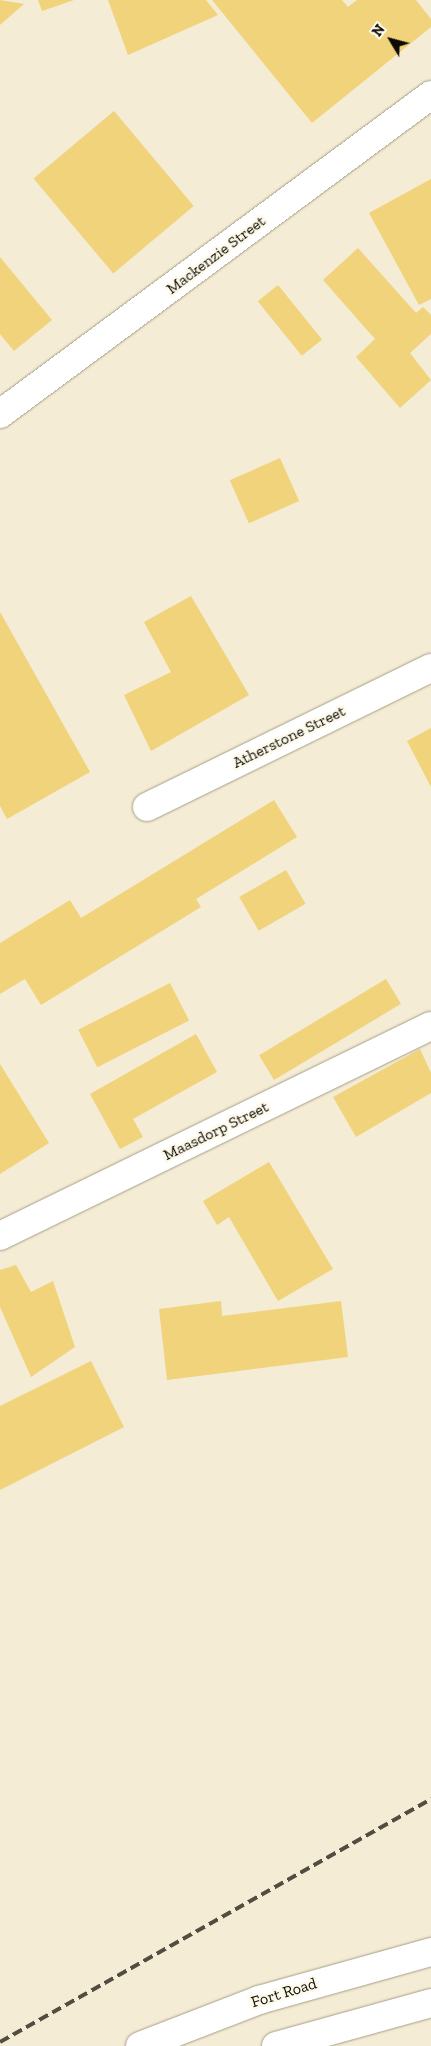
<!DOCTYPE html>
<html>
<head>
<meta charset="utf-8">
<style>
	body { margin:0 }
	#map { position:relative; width:431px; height:2046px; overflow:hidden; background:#f4ecd4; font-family:"Zilla Slab",serif }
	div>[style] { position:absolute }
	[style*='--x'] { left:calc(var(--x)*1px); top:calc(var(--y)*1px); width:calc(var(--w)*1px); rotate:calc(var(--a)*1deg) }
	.building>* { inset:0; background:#f0d37b; transform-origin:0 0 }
	.roads { filter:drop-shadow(0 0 1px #a69e87) drop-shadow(0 0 1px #a69e87) }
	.minor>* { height:28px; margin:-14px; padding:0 14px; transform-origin:14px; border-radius:14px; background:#fff }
	.major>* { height:28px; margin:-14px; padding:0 14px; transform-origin:14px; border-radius:14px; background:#fff }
	.rail>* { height:4px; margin-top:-2px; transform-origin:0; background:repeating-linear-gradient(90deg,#524d41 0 10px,transparent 0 15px) }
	span { translate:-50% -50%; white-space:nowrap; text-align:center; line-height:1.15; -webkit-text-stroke:5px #fefaeb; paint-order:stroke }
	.street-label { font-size:16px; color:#0e0b04 }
	.north { position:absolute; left:366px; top:15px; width:50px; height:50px; -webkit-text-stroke:4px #fefaeb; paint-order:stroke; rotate:307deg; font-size:14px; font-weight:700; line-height:20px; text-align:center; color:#0e0b04 }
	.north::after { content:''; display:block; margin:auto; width:18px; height:22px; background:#0e0b04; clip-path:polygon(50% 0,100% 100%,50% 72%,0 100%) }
</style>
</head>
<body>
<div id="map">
	<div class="building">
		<div style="clip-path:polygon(0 0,24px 4px,0 25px)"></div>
		<div style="clip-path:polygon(38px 0,74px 0,42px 11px)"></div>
		<div style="clip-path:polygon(108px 0,206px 0,218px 15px,128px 55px)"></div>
		<div style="clip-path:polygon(212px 0,342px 0,348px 7px,357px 0,416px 0,431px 19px,431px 27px,312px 123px)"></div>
		<div style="left:114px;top:111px;width:124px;height:105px;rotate:50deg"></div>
		<div style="clip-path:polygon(431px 179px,431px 299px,419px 305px,369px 213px)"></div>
		<div style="clip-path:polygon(358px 248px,416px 313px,423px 307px,431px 315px,431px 334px,410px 353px,431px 380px,400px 408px,356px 357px,375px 339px,323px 280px)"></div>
		<div style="clip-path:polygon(0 257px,52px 320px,14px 351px,0 334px)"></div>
		<div style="left:278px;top:285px;width:70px;height:26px;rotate:51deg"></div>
		<div style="left:280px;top:458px;width:47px;height:55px;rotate:66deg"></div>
		<div style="clip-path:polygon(191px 596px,249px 695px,151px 751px,124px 695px,171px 672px,144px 622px)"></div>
		<div style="clip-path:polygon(0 612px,90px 772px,7px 819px,0 806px)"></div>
		<div style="clip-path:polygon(431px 728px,431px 787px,407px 741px)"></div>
		<div style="clip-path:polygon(274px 800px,297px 837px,196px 899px,201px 907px,41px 1005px,25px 979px,0 994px,0 943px,70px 900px,81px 918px)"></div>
		<div style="left:286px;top:870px;width:39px;height:54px;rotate:60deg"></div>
		<div style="left:386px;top:979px;width:29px;height:148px;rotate:59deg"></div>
		<div style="left:170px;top:983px;width:42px;height:103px;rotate:63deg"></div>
		<div style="clip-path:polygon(196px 1034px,217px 1072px,133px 1119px,143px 1137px,120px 1149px,90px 1094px)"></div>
		<div style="clip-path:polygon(420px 1049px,431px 1073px,431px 1093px,356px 1137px,333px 1097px)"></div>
		<div style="clip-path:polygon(0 1064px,49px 1143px,0 1174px)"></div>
		<div style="clip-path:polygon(269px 1162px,333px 1269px,278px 1301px,229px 1217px,217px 1225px,203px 1201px)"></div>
		<div style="clip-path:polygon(16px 1265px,31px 1292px,53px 1281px,75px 1347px,31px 1377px,0 1307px,0 1270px)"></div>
		<div style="clip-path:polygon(221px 1301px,222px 1316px,341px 1301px,348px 1357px,167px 1380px,159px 1309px)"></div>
		<div style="clip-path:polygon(91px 1361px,124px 1427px,0 1490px,0 1406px)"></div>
	</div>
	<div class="roads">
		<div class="minor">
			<div style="--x:0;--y:414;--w:536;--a:-36.51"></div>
			<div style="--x:147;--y:807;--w:316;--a:-26.1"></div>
			<div style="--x:0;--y:1236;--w:479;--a:-26"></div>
		</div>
		<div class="major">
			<div style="--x:140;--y:2046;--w:128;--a:-21.1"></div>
			<div style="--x:259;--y:2000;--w:179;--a:-15.6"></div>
			<div style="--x:276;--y:2046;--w:161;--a:-15.5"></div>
		</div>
	</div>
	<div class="rail">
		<div style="--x:0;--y:2042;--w:495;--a:-29.4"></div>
	</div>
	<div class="street-label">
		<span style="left:216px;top:255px;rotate:-37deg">Mackenzie Street</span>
		<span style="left:289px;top:737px;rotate:-26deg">Atherstone Street</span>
		<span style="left:216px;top:1131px;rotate:-26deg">Maasdorp Street</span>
		<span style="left:284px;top:1993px;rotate:-17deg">Fort Road</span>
	</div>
	<div class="north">N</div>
</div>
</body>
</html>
